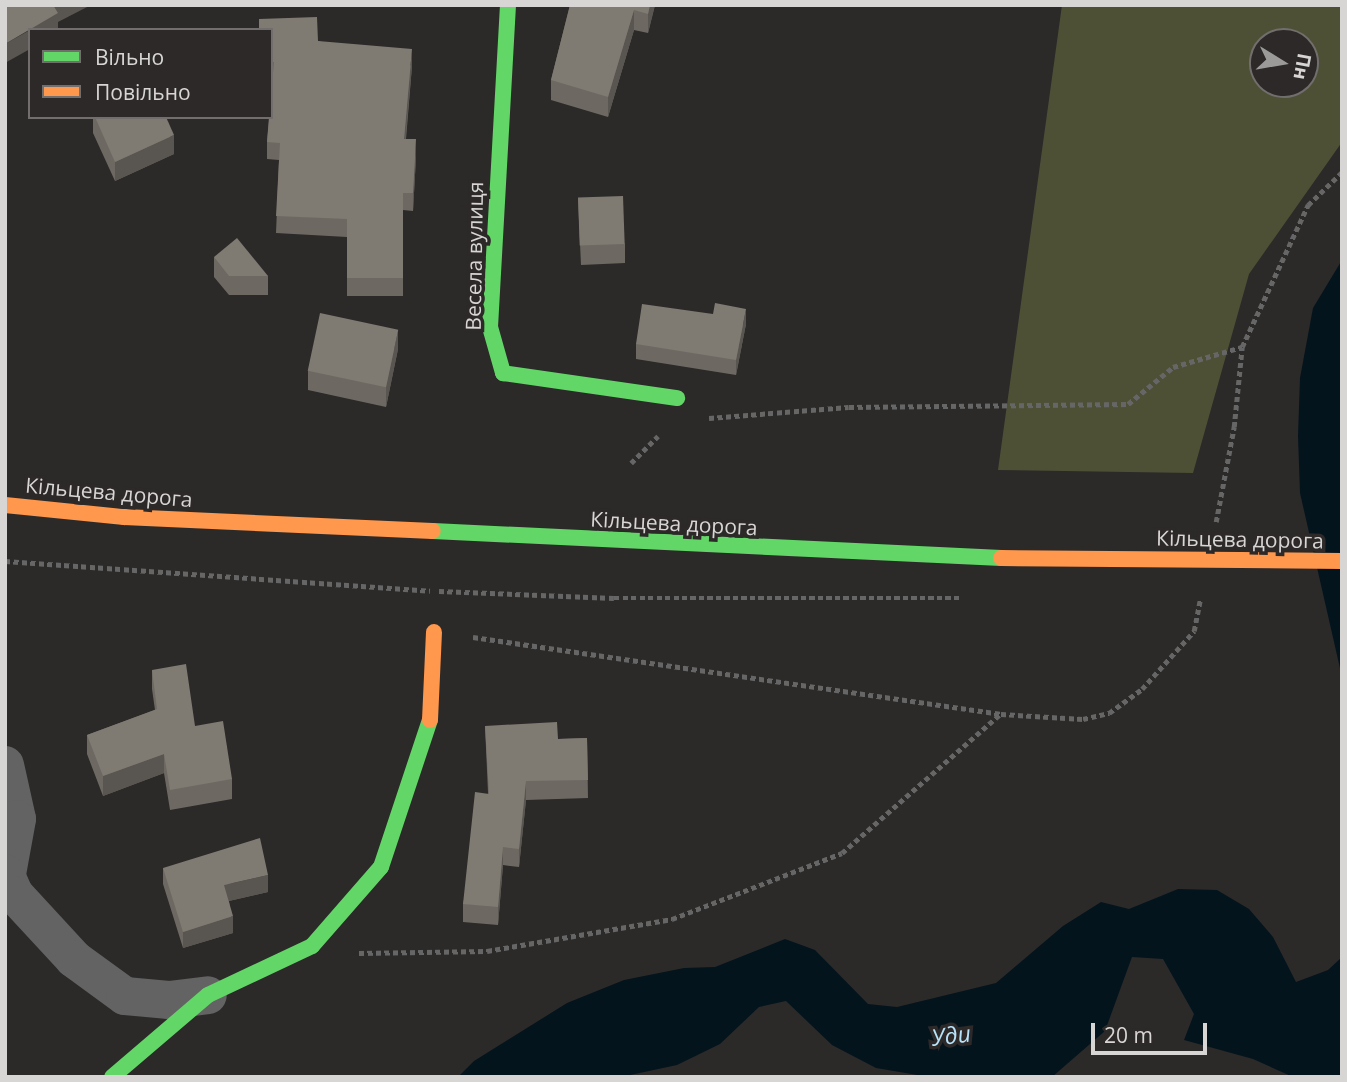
<!DOCTYPE html>
<html>
<head>
<meta charset="utf-8">
<style>
	body { margin:0 }
	#map { position:relative; width:1347px; height:1082px; overflow:hidden; background:#2b2a29; font-family:"Open Sans",sans-serif }
	div>[style] { position:absolute }
	[style*='--x'] { left:calc(var(--x)*1px); top:calc(var(--y)*1px); width:calc(var(--w)*1px); rotate:calc(var(--a)*1deg) }
	.green>* { inset:0; background:#4e5036 }
	.water>* { inset:0; background:#04141d }
	.path>* { height:4.5px; margin-top:-2.25px; transform-origin:0; background:repeating-linear-gradient(90deg,#676666 0 5px,transparent 0 8.5px) }
	.street>* { height:38px; margin:-19px; padding:0 19px; transform-origin:19px; border-radius:19px; background:#636363 }
	.fast>* { height:16px; margin:-8px; padding:0 8px; transform-origin:8px; border-radius:8px; background:#63d668 }
	.slow>* { height:16px; margin:-8px; padding:0 8px; transform-origin:8px; border-radius:8px; background:#ff974d }
	.slow-bridge>* { height:16px; margin:-8px; padding:0 8px; transform-origin:8px; border-radius:8px; background:#ff974d }
	.wall>* { inset:0; background:#6d6962 }
	.shaded-wall>* { inset:0; background:#595550 }
	.building>* { inset:0; background:#7f7a72; transform-origin:0 0 }
	span { translate:-50% -50%; white-space:nowrap; text-align:center; line-height:1.15; -webkit-text-stroke:7px #2c2928; paint-order:stroke }
	.street-label { font-size:21px; color:#d8d6d5 }
	.water-label { font-size:23px; color:#b8e4fb; font-style:italic }
	.frame { position:absolute; inset:0; border:7px solid #d8d6d5; pointer-events:none }
	.legend { position:absolute; left:28px; top:28px; width:245px; height:91px; box-sizing:border-box; background:#2c2928; border:2px solid #716e6d; margin:0; padding:9px 12px; list-style:none; font-size:21px; color:#d8d6d5 }
	.legend li { display:flex; align-items:center; gap:14px; height:35px }
	.legend b { width:35px; border:2px solid #716e6d }
	.north { position:absolute; left:1249px; top:28px; width:70px; height:70px; box-sizing:border-box; background:#2c2928; border:2px solid #716e6d; border-radius:50%; rotate:101deg; font-size:19px; font-weight:700; line-height:28px; text-align:center; color:#d8d6d5 }
	.north::after { content:''; display:block; margin:auto; width:24px; height:32px; background:#9b9a99; clip-path:polygon(50% 0,100% 100%,50% 72%,0 100%) }
	.scale { position:absolute; left:1091px; top:1023px; width:116px; height:32px; box-sizing:border-box; border:4px solid #d8d6d5; border-top:0; padding-left:9px; font-size:21px; line-height:24px; white-space:nowrap; color:#d8d6d5; -webkit-text-stroke:5px #2c2928; paint-order:stroke }
</style>
</head>
<body>
<div id="map">
	<div class="green">
		<div style="clip-path:polygon(evenodd,1062px 5px,1342px 5px,1342px 142px,1249px 274px,1193px 473px,998px 470px,1062px 5px,1263px 42px,1305px 42px,1305px 84px,1263px 84px,1263px 42px)"></div>
	</div>
	<div class="water">
		<div style="clip-path:polygon(1342px 260px,1342px 677px,1300px 493px,1298px 436px,1300px 378px,1313px 308px)"></div>
		<div style="clip-path:polygon(1178px 889px,1217px 890px,1249px 909px,1273px 937px,1296px 982px,1328px 970px,1342px 957px,1342px 1077px,1293px 1077px,1253px 1059px,1184px 1040px,1194px 1014px,1163px 959px,1132px 957px,1105px 1031px,1052px 1077px,929px 1077px,876px 1068px,832px 1045px,786px 1001px,759px 1007px,720px 1044px,677px 1065px,621px 1077px,458px 1077px,474px 1061px,567px 1003px,624px 980px,684px 968px,715px 967px,785px 939px,815px 950px,868px 1004px,897px 1007px,996px 983px,1063px 926px,1101px 902px,1129px 909px)"></div>
	</div>
	<div class="path">
		<div style="--x:709;--y:418;--w:140;--a:-4.5"></div>
		<div style="--x:849;--y:407;--w:279;--a:-0.6"></div>
		<div style="--x:1128;--y:404;--w:58;--a:-39.4"></div>
		<div style="--x:1173;--y:367;--w:72;--a:-16.2"></div>
		<div style="--x:631;--y:463;--w:38;--a:-45"></div>
		<div style="--x:1216;--y:522;--w:97;--a:-79.3"></div>
		<div style="--x:1234;--y:427;--w:80;--a:-84.3"></div>
		<div style="--x:1242;--y:347;--w:157;--a:-65.1"></div>
		<div style="--x:1308;--y:205;--w:47;--a:-44.1"></div>
		<div style="--x:5;--y:561;--w:426;--a:4"></div>
		<div style="--x:439;--y:591;--w:175;--a:2.3"></div>
		<div style="--x:614;--y:598;--w:348;--a:0"></div>
		<div style="--x:473;--y:637;--w:534;--a:8.3"></div>
		<div style="--x:1001;--y:714;--w:82;--a:3.5"></div>
		<div style="--x:1083;--y:719;--w:27;--a:-13"></div>
		<div style="--x:1109;--y:713;--w:41;--a:-36"></div>
		<div style="--x:1142;--y:689;--w:78;--a:-48.1"></div>
		<div style="--x:1194;--y:631;--w:33;--a:-79"></div>
		<div style="--x:359;--y:953;--w:128;--a:-0.9"></div>
		<div style="--x:487;--y:951;--w:188;--a:-9.8"></div>
		<div style="--x:672;--y:919;--w:182;--a:-21.2"></div>
		<div style="--x:842;--y:853;--w:210;--a:-41.3"></div>
	</div>
	<div class="street">
		<div style="--x:5;--y:765;--w:55;--a:77.5"></div>
		<div style="--x:17;--y:819;--w:56;--a:100.3"></div>
		<div style="--x:5;--y:873;--w:24;--a:66"></div>
		<div style="--x:15;--y:895;--w:87;--a:47.3"></div>
		<div style="--x:74;--y:959;--w:63;--a:36"></div>
		<div style="--x:125;--y:996;--w:44;--a:5.2"></div>
		<div style="--x:169;--y:1000;--w:39;--a:-7"></div>
	</div>
	<div class="fast">
		<div style="--x:508;--y:5;--w:323;--a:93.2"></div>
		<div style="--x:490;--y:327;--w:48;--a:74.2"></div>
		<div style="--x:503;--y:373;--w:176;--a:8.2"></div>
		<div style="--x:433;--y:531;--w:569;--a:2.72"></div>
		<div style="--x:112;--y:1077;--w:126;--a:-40.5"></div>
		<div style="--x:208;--y:995;--w:115;--a:-25.2"></div>
		<div style="--x:312;--y:946;--w:105;--a:-48.9"></div>
		<div style="--x:381;--y:867;--w:155;--a:-71.6"></div>
	</div>
	<div class="slow">
		<div style="--x:5;--y:505;--w:120;--a:5.8"></div>
		<div style="--x:124;--y:517;--w:309;--a:2.6"></div>
		<div style="--x:430;--y:720;--w:88;--a:-87.4"></div>
	</div>
	<div class="slow-bridge">
		<div style="--x:1001;--y:558;--w:341;--a:0.5"></div>
	</div>
	<div class="wall">
		<div style="clip-path:polygon(570px 5px,655px 5px,648px 33px,634px 30px,608px 117px,551px 100px,551px 80px)"></div>
		<div style="clip-path:polygon(271px 30px,318px 41px,412px 66px,406px 139px,416px 157px,413px 211px,403px 210px,403px 296px,347px 296px,347px 237px,276px 233px,279px 160px,267px 159px,267px 142px,273px 80px,271px 80px)"></div>
		<div style="clip-path:polygon(93px 117px,166px 117px,174px 154px,115px 181px,93px 133px)"></div>
		<div style="clip-path:polygon(578px 198px,625px 244px,625px 263px,581px 265px)"></div>
		<div style="clip-path:polygon(214px 257px,268px 276px,268px 295px,229px 295px,214px 277px)"></div>
		<div style="clip-path:polygon(746px 324px,736px 375px,636px 359px,636px 344px)"></div>
		<div style="clip-path:polygon(398px 349px,386px 407px,308px 390px,308px 371px)"></div>
		<div style="clip-path:polygon(152px 670px,195px 726px,232px 779px,232px 799px,170px 810px,164px 773px,103px 796px,87px 754px,87px 735px,155px 710px,152px 689px)"></div>
		<div style="clip-path:polygon(485px 726px,558px 739px,587px 738px,588px 798px,526px 800px,519px 867px,503px 865px,498px 925px,463px 922px,463px 904px,488px 793px)"></div>
		<div style="clip-path:polygon(163px 868px,268px 892px,229px 901px,233px 933px,183px 948px,163px 884px)"></div>
	</div>
	<div class="shaded-wall">
		<div style="clip-path:polygon(53px 5px,91px 5px,58px 22px,58px 30px,30px 30px)"></div>
		<div style="clip-path:polygon(650px 5px,655px 5px,648px 33px,648px 14px)"></div>
		<div style="clip-path:polygon(634px 10px,634px 30px,608px 117px,608px 97px)"></div>
		<div style="clip-path:polygon(30px 30px,30px 49px,5px 63px,5px 44px)"></div>
		<div style="clip-path:polygon(412px 49px,412px 66px,404px 156px,404px 139px)"></div>
		<div style="clip-path:polygon(174px 135px,174px 154px,115px 181px,115px 162px)"></div>
		<div style="clip-path:polygon(416px 139px,416px 157px,413px 211px,413px 193px)"></div>
		<div style="clip-path:polygon(746px 309px,746px 324px,736px 375px,736px 360px)"></div>
		<div style="clip-path:polygon(398px 330px,398px 349px,386px 407px,386px 387px)"></div>
		<div style="clip-path:polygon(164px 754px,164px 773px,103px 796px,103px 776px)"></div>
		<div style="clip-path:polygon(526px 781px,526px 800px,519px 867px,519px 849px)"></div>
		<div style="clip-path:polygon(503px 847px,503px 865px,498px 925px,498px 907px)"></div>
		<div style="clip-path:polygon(268px 875px,268px 892px,224px 902px,224px 885px)"></div>
		<div style="clip-path:polygon(233px 916px,233px 933px,183px 948px,183px 932px)"></div>
	</div>
	<div class="building">
		<div style="clip-path:polygon(5px 5px,53px 5px,58px 13px,5px 44px)"></div>
		<div style="clip-path:polygon(570px 5px,650px 5px,648px 14px,634px 10px,608px 97px,551px 80px)"></div>
		<div style="clip-path:polygon(317px 17px,318px 41px,412px 49px,404px 139px,416px 139px,413px 193px,403px 193px,403px 278px,347px 278px,347px 219px,276px 216px,280px 143px,267px 142px,269px 117px,271px 117px,271px 96px,274px 62px,271px 62px,271px 30px,259px 30px,259px 19px)"></div>
		<div style="clip-path:polygon(95px 117px,166px 117px,174px 135px,115px 162px)"></div>
		<div style="left:623px;top:196px;width:48px;height:45px;rotate:88deg"></div>
		<div style="clip-path:polygon(237px 238px,268px 276px,229px 276px,214px 257px)"></div>
		<div style="clip-path:polygon(715px 303px,746px 309px,736px 360px,636px 344px,642px 304px,713px 314px)"></div>
		<div style="left:320px;top:313px;width:80px;height:59px;rotate:12deg"></div>
		<div style="clip-path:polygon(186px 664px,195px 726px,223px 721px,232px 779px,170px 790px,164px 754px,103px 776px,87px 735px,157px 709px,152px 670px)"></div>
		<div style="clip-path:polygon(557px 722px,558px 739px,587px 738px,588px 780px,526px 781px,519px 849px,503px 847px,498px 907px,463px 904px,475px 792px,489px 794px,485px 726px)"></div>
		<div style="clip-path:polygon(260px 838px,268px 875px,224px 885px,233px 916px,183px 932px,163px 868px)"></div>
	</div>
	<div class="street-label">
		<span style="left:474px;top:256px;rotate:-89deg">Весела вулиця</span>
		<span style="left:109px;top:492px;rotate:5deg">Кільцева дорога</span>
		<span style="left:674px;top:523px;rotate:3deg">Кільцева дорога</span>
		<span style="left:1240px;top:539px;rotate:1deg">Кільцева дорога</span>
	</div>
	<div class="water-label">
		<span style="left:951px;top:1035px;rotate:-7deg">Уди</span>
	</div>
	<div class="frame"></div>
	<ul class="legend">
	<li><b style="height:9px;background:#63d668"></b>Вільно</li>
	<li><b style="height:9px;background:#ff974d"></b>Повільно</li>
	</ul>
	<div class="north">Пн</div>
	<div class="scale">20 m</div>
</div>
</body>
</html>
